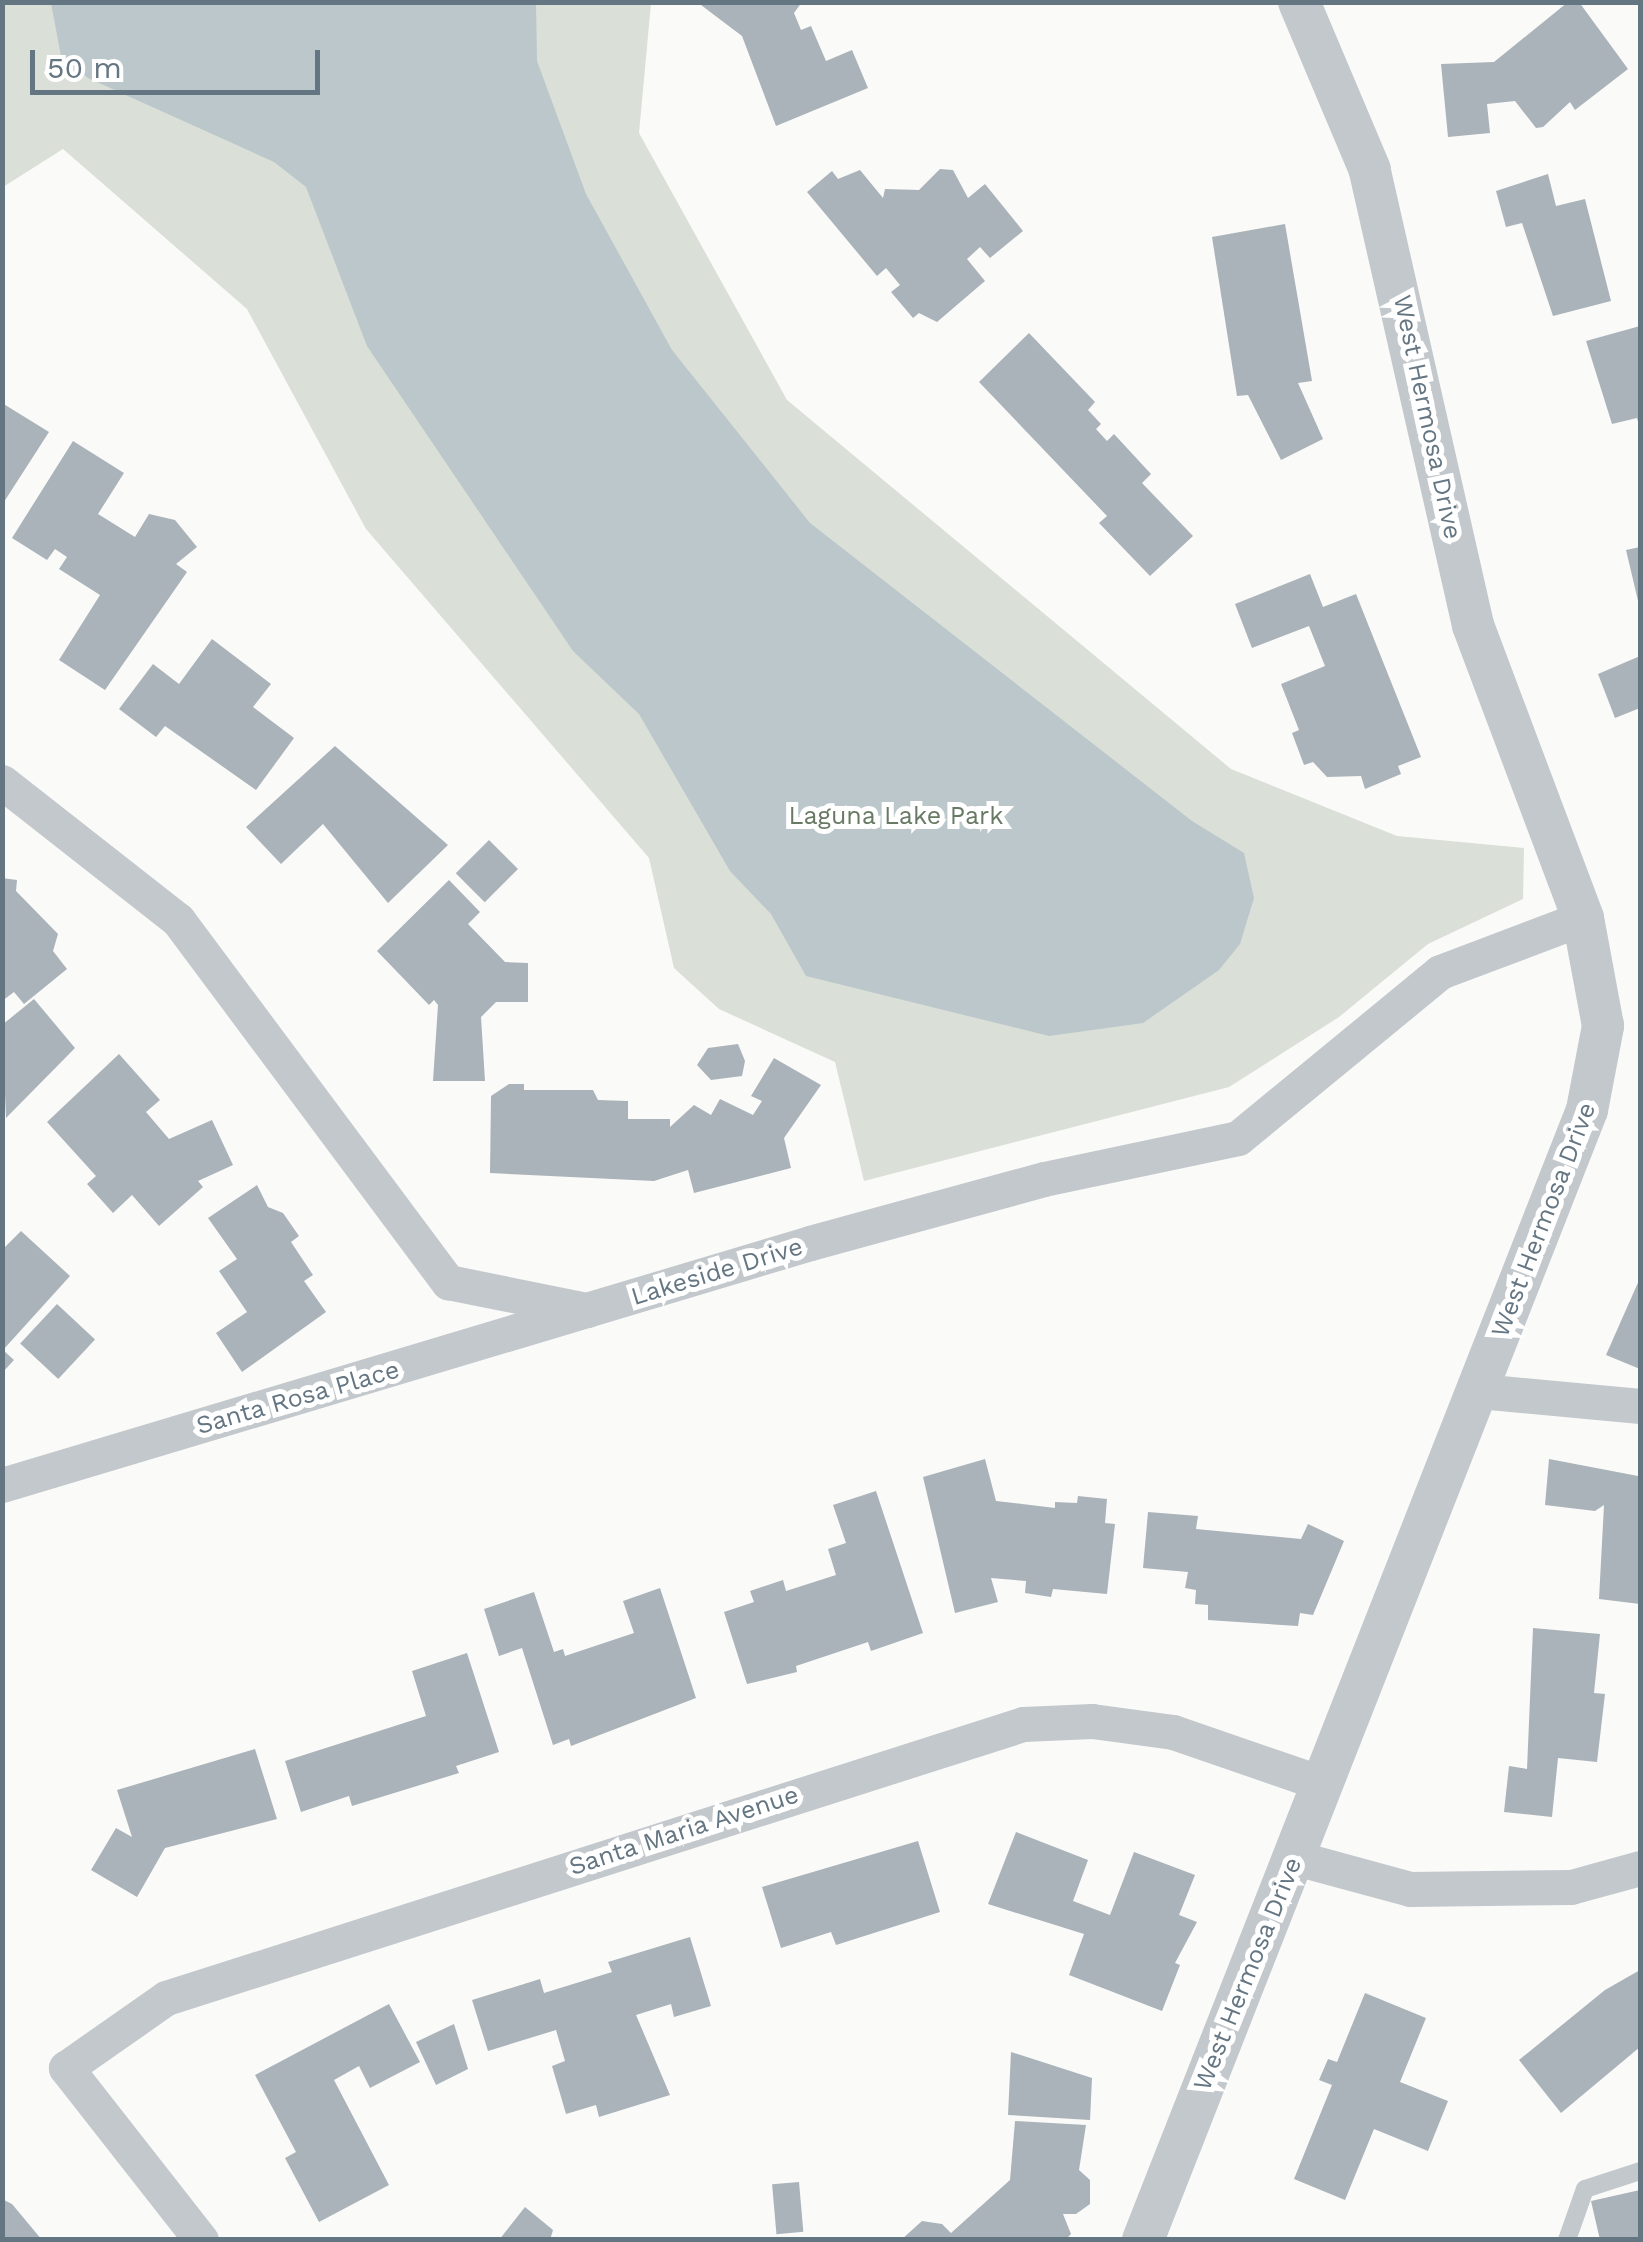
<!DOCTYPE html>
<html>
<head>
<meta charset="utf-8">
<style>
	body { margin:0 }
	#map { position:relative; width:1643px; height:2242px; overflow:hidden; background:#fafaf8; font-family:"Work Sans",sans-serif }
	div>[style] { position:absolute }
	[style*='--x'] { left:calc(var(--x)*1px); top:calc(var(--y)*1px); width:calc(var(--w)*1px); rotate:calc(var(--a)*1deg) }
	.green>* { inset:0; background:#dadfd7 }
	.water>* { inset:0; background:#bbc7cb }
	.building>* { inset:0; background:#aab3b9; transform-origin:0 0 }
	.service>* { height:18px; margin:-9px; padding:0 9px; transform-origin:9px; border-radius:9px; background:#c3c8cc }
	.minor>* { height:35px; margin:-17.5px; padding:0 17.5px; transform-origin:17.5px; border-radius:17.5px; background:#c3c8cc }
	.tertiary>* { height:42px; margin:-21px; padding:0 21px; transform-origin:21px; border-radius:21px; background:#c3c8cc }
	span { translate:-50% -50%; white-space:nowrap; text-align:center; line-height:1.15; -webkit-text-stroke:10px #fff; paint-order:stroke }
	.street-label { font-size:25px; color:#657683 }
	.park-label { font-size:25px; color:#687a64 }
	.frame { position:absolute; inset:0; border:5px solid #657683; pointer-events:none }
	.scale { position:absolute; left:30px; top:50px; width:290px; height:45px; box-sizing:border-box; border:5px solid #657683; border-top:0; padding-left:12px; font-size:30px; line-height:35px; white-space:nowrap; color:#657683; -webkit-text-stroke:8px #fff; paint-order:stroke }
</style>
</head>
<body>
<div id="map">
	<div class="green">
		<div style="clip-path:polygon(3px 3px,651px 3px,639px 133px,787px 400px,1231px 769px,1397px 836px,1524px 848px,1523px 899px,1428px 944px,1339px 1017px,1229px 1087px,864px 1181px,835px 1062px,719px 1009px,674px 968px,649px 858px,366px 529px,247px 309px,63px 149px,3px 187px)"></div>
	</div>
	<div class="water">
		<div style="clip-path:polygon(51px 3px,536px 3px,537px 61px,586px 194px,672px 350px,810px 523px,1192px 821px,1244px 853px,1254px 898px,1240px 944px,1219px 970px,1143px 1023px,1049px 1036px,806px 976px,771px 914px,730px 871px,639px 714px,573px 651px,367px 346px,306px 187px,274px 162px,88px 78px,61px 56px)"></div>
	</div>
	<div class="building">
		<div style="clip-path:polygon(697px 2px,802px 2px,794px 13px,801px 30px,811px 26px,826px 61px,852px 50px,868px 88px,776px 126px,742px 36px)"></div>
		<div style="clip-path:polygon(1568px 2px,1579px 2px,1628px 69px,1575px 110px,1570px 102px,1543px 127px,1536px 128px,1515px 101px,1487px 104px,1490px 133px,1448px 137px,1441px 64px,1494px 62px)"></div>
		<div style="clip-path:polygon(940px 169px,953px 170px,968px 198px,985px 184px,1023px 231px,990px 258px,980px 247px,967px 259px,985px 281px,937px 322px,919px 313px,913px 318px,891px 292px,900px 285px,886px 268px,877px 276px,807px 192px,832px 171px,838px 179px,860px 170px,883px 198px,885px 189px,919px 190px)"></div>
		<div style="clip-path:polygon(1548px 174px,1556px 206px,1585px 199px,1611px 301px,1553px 316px,1522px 223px,1506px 227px,1496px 191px)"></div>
		<div style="clip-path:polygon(1285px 224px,1312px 381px,1298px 383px,1323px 439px,1281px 460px,1248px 395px,1237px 396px,1212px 237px)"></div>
		<div style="clip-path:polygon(1640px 326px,1640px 428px,1637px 418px,1612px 424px,1586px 341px)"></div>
		<div style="clip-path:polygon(1029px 333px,1095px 402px,1088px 410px,1101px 424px,1096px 429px,1107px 441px,1114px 434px,1151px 474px,1142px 483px,1193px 536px,1150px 576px,1099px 523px,1107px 516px,979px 382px)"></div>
		<div style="clip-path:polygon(2px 403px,49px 432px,2px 505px)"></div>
		<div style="clip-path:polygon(73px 441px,124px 473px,98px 514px,135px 537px,149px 514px,175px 520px,197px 547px,176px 564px,187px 572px,105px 690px,59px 660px,100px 595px,59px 569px,67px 557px,55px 549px,47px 560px,12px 538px)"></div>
		<div style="clip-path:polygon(1640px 547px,1640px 604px,1639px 605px,1626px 550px)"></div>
		<div style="clip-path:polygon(1310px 574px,1323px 607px,1356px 594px,1421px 757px,1398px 766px,1401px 774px,1365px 789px,1361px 776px,1327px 777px,1313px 762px,1304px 765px,1292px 733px,1299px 730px,1281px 684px,1325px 666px,1309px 626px,1252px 648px,1235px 604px)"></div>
		<div style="clip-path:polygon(212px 639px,271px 684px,253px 707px,294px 738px,256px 790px,165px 726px,156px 737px,119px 709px,153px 664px,179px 684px)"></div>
		<div style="clip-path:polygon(1640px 656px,1640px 708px,1615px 718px,1598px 674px)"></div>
		<div style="clip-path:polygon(335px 746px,448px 845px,388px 903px,323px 824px,281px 864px,246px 827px)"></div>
		<div style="left:489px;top:840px;width:41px;height:47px;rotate:45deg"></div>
		<div style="clip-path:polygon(2px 878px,17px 880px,16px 891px,58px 934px,53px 951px,67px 969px,24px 1004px,14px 992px,2px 1001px)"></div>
		<div style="clip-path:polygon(449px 880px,480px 912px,468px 924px,505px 962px,528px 963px,528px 1002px,496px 1002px,481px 1017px,485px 1081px,433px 1081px,438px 1005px,434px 1000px,429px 1005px,377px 951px)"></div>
		<div style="clip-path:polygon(34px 999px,75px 1048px,6px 1118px,2px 1025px)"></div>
		<div style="clip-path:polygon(738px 1044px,745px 1061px,742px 1076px,711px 1080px,697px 1065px,708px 1048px)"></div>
		<div style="clip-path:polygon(119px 1054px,160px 1100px,146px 1112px,169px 1139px,212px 1120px,233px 1165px,198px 1181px,203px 1187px,159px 1226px,132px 1195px,113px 1213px,87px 1184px,96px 1176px,47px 1122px)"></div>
		<div style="clip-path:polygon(774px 1058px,821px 1085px,784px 1138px,791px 1168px,694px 1193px,688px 1170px,654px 1181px,490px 1173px,491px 1096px,509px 1084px,524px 1084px,524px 1090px,593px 1090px,598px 1100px,628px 1101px,628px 1119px,670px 1119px,670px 1127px,694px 1105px,711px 1115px,720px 1099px,753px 1115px,762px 1101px,751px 1096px)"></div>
		<div style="clip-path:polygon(257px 1185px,268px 1207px,283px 1213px,299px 1236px,291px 1242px,313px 1275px,304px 1281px,326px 1312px,242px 1372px,216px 1333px,247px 1312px,219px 1271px,237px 1259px,208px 1218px)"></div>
		<div style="clip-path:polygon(21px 1231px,70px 1276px,3px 1350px,14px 1360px,2px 1373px,2px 1250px)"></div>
		<div style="clip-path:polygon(1640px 1278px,1640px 1369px,1606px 1355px)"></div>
		<div style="left:57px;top:1304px;width:52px;height:54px;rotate:43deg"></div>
		<div style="clip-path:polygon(985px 1459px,996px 1501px,1055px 1508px,1055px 1502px,1077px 1503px,1078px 1496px,1107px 1499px,1105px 1523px,1115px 1524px,1107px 1594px,1053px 1589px,1051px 1597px,1025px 1593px,1026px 1581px,991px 1578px,998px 1602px,955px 1613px,923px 1477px)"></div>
		<div style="clip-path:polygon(1549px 1459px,1638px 1476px,1640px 1604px,1599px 1599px,1604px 1505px,1595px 1511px,1545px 1505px)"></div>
		<div style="clip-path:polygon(876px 1491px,923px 1633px,871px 1651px,868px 1642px,796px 1666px,797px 1672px,747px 1684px,724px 1612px,754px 1602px,750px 1591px,783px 1580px,786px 1591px,836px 1575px,828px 1549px,846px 1543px,833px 1505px)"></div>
		<div style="clip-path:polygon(1148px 1512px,1198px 1516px,1196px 1529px,1301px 1539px,1308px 1524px,1344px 1541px,1313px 1615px,1300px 1613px,1298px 1626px,1208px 1620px,1208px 1605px,1195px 1604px,1196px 1590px,1185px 1588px,1188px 1572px,1143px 1568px)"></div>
		<div style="clip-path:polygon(660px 1588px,696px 1698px,571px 1746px,569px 1739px,553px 1745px,522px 1648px,499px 1656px,484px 1609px,534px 1592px,554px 1652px,563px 1649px,565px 1656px,634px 1633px,623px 1601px)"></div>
		<div style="clip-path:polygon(1533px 1628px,1600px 1634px,1594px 1693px,1605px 1694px,1597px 1762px,1558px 1758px,1552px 1817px,1504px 1812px,1509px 1766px,1527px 1769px)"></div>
		<div style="clip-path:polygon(467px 1653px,499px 1752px,456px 1766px,459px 1773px,352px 1806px,349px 1796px,301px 1812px,285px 1761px,426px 1716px,412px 1671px)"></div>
		<div style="clip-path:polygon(255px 1749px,277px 1819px,165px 1848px,137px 1897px,91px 1870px,116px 1828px,132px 1837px,117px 1790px)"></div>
		<div style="clip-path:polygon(1016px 1832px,1088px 1860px,1073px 1901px,1110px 1915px,1134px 1852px,1195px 1875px,1179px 1915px,1197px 1922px,1175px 1963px,1180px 1965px,1162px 2011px,1069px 1975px,1084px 1934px,988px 1904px)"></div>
		<div style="clip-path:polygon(918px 1841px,940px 1912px,836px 1945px,831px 1932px,781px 1948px,762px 1887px)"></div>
		<div style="clip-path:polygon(690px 1937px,711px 2006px,674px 2017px,671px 2004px,636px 2015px,670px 2095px,599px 2117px,596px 2105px,566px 2114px,552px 2066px,565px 2061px,556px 2030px,488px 2051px,472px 2000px,540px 1979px,544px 1993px,612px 1972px,608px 1962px)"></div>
		<div style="clip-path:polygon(1640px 1970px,1640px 2047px,1561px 2113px,1519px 2060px,1605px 1990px)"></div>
		<div style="clip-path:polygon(1365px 1993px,1426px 2018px,1400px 2082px,1448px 2101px,1428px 2151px,1374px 2129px,1345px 2200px,1294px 2179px,1332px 2085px,1319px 2080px,1328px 2059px,1337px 2062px)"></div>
		<div style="clip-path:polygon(389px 2004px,420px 2062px,370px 2088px,359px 2066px,334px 2080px,389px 2185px,319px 2222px,285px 2158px,296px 2152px,255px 2075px)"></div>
		<div style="clip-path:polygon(454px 2024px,468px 2069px,436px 2085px,416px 2042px)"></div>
		<div style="clip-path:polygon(1011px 2052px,1092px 2078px,1090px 2120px,1008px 2115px)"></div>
		<div style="clip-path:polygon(1015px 2121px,1086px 2125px,1079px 2170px,1090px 2180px,1090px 2204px,1076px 2214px,1063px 2214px,1071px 2234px,1065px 2240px,901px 2240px,922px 2221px,942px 2224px,951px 2233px,1010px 2180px)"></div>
		<div style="left:799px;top:2182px;width:50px;height:27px;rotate:85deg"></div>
		<div style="clip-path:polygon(1640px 2190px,1640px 2240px,1600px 2240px,1591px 2201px)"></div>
		<div style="clip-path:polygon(2px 2199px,12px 2204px,42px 2240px,2px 2240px)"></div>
		<div style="clip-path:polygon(525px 2207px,553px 2230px,550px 2240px,499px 2240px)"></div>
	</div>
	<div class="service">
		<div style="--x:1567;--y:2240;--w:54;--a:-70.6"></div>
		<div style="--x:1585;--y:2189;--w:58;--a:-18.1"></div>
	</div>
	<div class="minor">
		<div style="--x:2;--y:782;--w:224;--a:38.1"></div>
		<div style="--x:178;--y:920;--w:452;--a:53.3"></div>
		<div style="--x:448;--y:1282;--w:142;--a:11.4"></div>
		<div style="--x:1479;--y:1391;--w:162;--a:5.3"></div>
		<div style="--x:2;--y:1485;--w:843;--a:-16.67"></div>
		<div style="--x:810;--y:1243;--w:243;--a:-15.3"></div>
		<div style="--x:1044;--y:1179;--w:198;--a:-11.9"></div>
		<div style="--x:1238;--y:1138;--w:261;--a:-39.4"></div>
		<div style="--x:1440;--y:972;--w:153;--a:-20.7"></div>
		<div style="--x:1296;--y:1858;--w:118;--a:15.2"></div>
		<div style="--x:1410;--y:1889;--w:161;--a:-0.7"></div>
		<div style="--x:1571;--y:1887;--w:72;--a:-15.4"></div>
		<div style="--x:201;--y:2240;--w:219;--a:-128.1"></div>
		<div style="--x:66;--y:2068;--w:122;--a:-35"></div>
		<div style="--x:166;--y:1998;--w:900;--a:-17.73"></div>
		<div style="--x:1023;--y:1724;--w:69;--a:-2.5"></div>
		<div style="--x:1092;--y:1721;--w:82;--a:7.7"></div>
		<div style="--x:1173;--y:1732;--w:160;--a:19"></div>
	</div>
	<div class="tertiary">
		<div style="--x:1143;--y:2240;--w:1214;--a:-68.55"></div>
		<div style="--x:1587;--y:1110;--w:86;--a:-79.2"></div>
		<div style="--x:1603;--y:1026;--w:110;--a:-100.5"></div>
		<div style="--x:1583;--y:918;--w:313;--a:-110.6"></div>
		<div style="--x:1473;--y:625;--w:467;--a:-102.8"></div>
		<div style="--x:1370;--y:170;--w:182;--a:-112.9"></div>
	</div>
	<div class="street-label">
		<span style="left:1427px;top:417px;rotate:78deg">West Hermosa Drive</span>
		<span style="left:1544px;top:1220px;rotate:-69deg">West Hermosa Drive</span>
		<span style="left:717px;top:1272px;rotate:-17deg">Lakeside Drive</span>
		<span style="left:298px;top:1398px;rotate:-16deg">Santa Rosa Place</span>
		<span style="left:684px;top:1831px;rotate:-18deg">Santa Maria Avenue</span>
		<span style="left:1248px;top:1974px;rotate:-68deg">West Hermosa Drive</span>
	</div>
	<div class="park-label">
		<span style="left:896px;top:816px">Laguna Lake Park</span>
	</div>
	<div class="frame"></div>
	<div class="scale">50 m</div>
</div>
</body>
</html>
